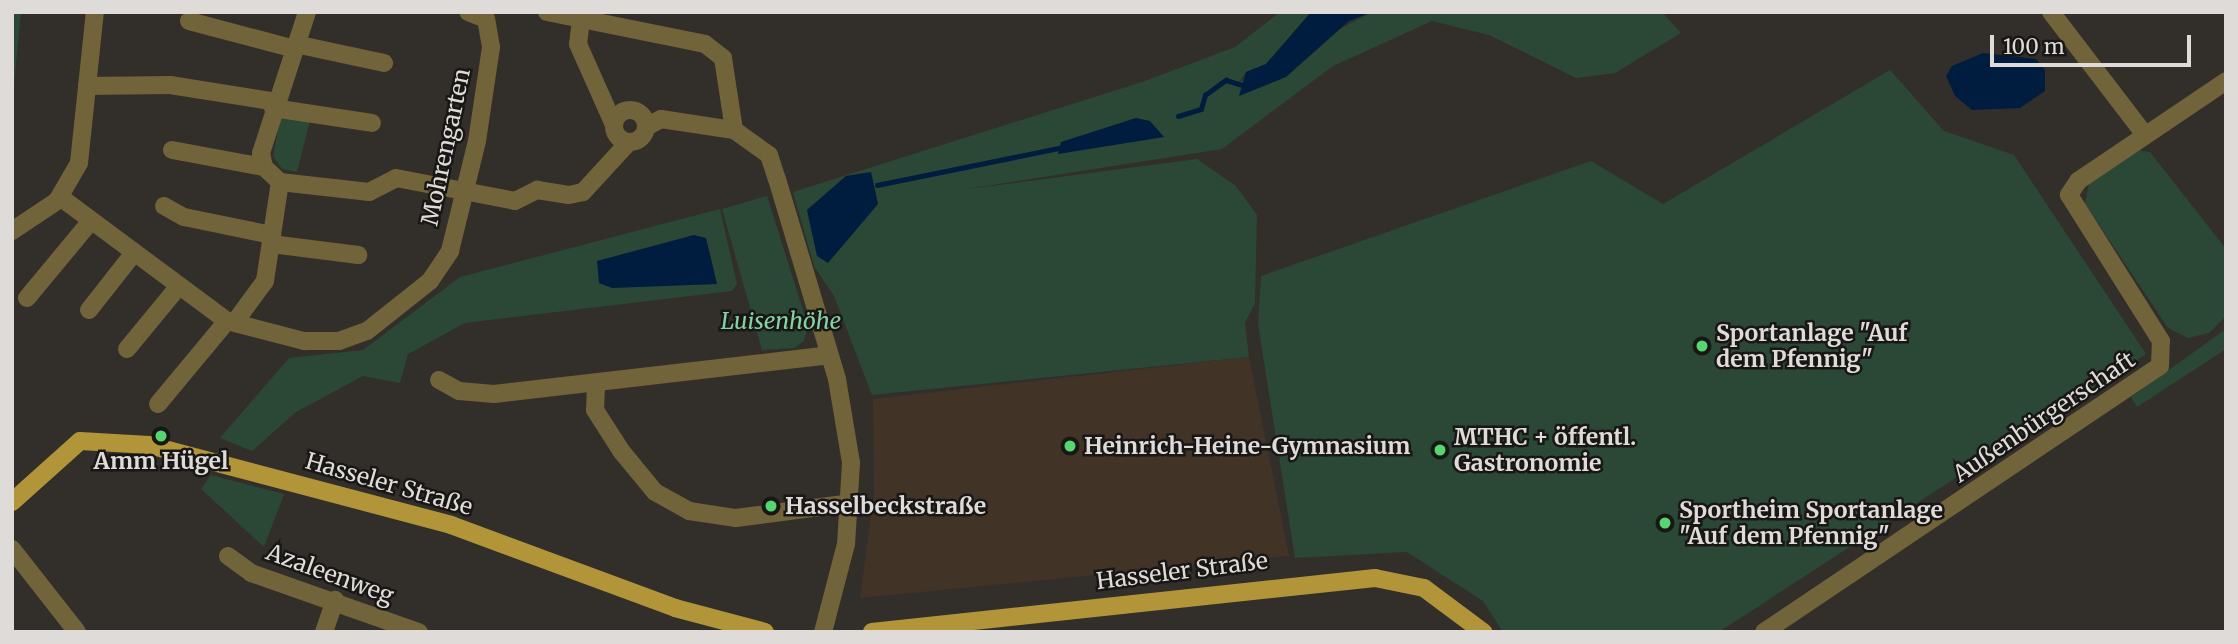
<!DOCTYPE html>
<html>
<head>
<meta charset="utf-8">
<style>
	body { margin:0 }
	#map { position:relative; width:2238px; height:644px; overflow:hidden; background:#322f2a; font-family:Merriweather,serif }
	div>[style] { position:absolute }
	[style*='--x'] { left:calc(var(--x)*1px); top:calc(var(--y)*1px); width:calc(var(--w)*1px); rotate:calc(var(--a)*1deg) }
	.education>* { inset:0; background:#413426 }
	.green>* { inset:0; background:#2b4736 }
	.water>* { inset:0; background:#001c3f }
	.stream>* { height:4.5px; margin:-2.25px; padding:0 2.25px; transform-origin:2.25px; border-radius:2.25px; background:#001c3f }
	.minor>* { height:18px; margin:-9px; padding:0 9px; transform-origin:9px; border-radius:9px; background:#71633a }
	.minor>.ring { margin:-9px; padding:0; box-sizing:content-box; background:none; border:18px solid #71633a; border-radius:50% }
	.major>* { height:18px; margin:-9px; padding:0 9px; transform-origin:9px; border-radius:9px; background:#b29539 }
	.dots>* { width:19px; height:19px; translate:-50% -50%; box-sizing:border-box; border:4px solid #191715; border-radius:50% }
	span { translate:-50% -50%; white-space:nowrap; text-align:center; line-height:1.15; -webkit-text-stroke:5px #191715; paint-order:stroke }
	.street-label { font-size:23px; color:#dedbd8 }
	.park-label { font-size:23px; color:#84d3a2; font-style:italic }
	.poi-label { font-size:23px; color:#dedbd8; font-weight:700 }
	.left { translate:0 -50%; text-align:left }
	.frame { position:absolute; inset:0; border:14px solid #dedbd8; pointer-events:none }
	.scale { position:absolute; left:1990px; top:35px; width:201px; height:32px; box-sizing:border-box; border:4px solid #dedbd8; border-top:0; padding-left:9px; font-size:21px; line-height:24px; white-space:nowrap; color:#dedbd8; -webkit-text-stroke:5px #191715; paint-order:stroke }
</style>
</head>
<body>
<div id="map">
	<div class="education">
		<div style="clip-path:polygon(1249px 357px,1289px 556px,860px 598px,874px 494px,873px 399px)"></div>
	</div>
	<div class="green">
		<div style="clip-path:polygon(12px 12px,21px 12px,12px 105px)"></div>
		<div style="clip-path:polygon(1280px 12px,1311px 12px,1266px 64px,1246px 72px,1238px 83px,1372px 12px,1662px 12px,1681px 33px,1615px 73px,1576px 78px,1489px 35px,1432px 21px,1333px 66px,1222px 149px,961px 190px,1197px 159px,1236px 186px,1257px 215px,1255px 303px,1245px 323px,1249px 357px,872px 395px,834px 296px,814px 266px,793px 192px,1142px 82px,1235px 47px)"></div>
		<div style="clip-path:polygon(1890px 70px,1944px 131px,2014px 155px,2146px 354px,1719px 632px,1503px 632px,1483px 601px,1407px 552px,1295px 558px,1258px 324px,1261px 276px,1591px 161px,1663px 204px)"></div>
		<div style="clip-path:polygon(281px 116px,310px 121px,297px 172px,282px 169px,273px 156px)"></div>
		<div style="clip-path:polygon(2136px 150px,2150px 152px,2226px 249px,2226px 316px,2209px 333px,2188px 338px,2168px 328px,2085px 204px,2089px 183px)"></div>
		<div style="clip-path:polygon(767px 196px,808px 326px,804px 341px,794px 348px,762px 350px,722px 209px)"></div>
		<div style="clip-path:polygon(720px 209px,737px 284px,732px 291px,465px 323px,408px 354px,400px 383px,363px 376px,296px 412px,252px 451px,220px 438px,289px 358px,363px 350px,460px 277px)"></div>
		<div style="clip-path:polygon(2226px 329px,2226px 349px,2137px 407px,2131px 397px)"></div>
		<div style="clip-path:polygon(211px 475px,284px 494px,264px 547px,201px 489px)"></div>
	</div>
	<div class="water">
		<div style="clip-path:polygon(1311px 12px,1372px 12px,1349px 21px,1286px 77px,1239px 96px,1246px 72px,1266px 64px)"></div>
		<div style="clip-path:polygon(1983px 53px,2036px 59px,2045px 70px,2045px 91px,2020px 108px,1972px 110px,1955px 96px,1946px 76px,1952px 66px)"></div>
		<div style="clip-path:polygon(1136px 118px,1150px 121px,1164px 137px,1058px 154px,1061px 142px)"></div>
		<div style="clip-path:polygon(871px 172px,878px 204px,828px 263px,817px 256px,807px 210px,846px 176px)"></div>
		<div style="clip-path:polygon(694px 235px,706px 238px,717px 284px,612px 288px,599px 283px,597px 261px)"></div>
	</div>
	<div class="stream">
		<div style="--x:1178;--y:116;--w:24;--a:-17"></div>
		<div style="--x:1201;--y:109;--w:15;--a:-74"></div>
		<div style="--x:1205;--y:95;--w:26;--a:-36"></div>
		<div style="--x:1226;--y:80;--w:17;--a:17"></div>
		<div style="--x:877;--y:185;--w:191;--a:-11.5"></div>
	</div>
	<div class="minor">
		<div style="--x:547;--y:12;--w:161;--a:11.4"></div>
		<div style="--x:705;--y:44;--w:23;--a:38"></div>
		<div style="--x:723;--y:58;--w:73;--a:81.3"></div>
		<div style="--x:2051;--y:12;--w:155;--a:52.6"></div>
		<div style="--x:581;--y:20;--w:24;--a:97"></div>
		<div style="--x:578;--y:44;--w:89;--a:66"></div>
		<div style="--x:189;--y:21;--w:106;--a:14.8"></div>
		<div style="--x:300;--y:45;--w:86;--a:12.1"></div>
		<div style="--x:87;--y:86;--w:83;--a:-0.7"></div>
		<div style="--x:170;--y:85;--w:108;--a:9"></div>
		<div style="--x:273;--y:108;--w:100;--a:8.6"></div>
		<div class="ring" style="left:614px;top:110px;width:14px;height:14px"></div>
		<div style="--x:646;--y:127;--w:17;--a:-28"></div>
		<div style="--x:661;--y:119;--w:74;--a:8.6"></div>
		<div style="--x:734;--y:130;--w:43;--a:35.5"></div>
		<div style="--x:769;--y:155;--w:25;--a:72"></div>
		<div style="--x:777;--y:179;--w:209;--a:73.3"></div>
		<div style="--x:837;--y:379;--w:85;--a:80.5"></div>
		<div style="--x:851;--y:463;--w:81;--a:93.5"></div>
		<div style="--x:846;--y:544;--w:91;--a:104.6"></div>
		<div style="--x:172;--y:150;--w:94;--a:10.5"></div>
		<div style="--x:280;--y:182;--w:90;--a:6.4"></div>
		<div style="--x:369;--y:192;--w:30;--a:-27"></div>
		<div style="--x:396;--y:178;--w:121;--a:10.9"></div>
		<div style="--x:515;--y:201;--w:25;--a:-27"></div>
		<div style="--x:537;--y:190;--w:32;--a:9"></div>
		<div style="--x:569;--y:195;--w:14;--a:-12"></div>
		<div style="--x:583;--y:192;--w:68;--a:-47.4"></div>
		<div style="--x:60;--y:197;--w:208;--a:36.6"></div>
		<div style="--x:227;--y:321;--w:80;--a:14.6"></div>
		<div style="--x:304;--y:341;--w:35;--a:0"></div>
		<div style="--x:339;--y:341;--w:30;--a:-20"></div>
		<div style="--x:367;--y:331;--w:80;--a:-38.4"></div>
		<div style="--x:430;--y:281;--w:36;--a:-56"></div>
		<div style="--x:450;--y:251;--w:113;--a:-76.2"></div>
		<div style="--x:477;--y:141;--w:95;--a:-81.5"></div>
		<div style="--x:491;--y:47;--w:28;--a:-100"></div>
		<div style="--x:486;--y:19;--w:19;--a:-159"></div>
		<div style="--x:164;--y:206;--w:23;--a:29"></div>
		<div style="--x:184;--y:217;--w:90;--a:11.6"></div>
		<div style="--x:12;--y:231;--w:54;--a:-33.7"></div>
		<div style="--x:57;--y:201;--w:44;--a:-59.9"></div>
		<div style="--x:79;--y:163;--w:152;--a:-84"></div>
		<div style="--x:271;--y:244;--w:88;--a:7.2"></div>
		<div style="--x:27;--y:298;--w:100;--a:-50.3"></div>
		<div style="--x:89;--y:310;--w:71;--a:-51.8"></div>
		<div style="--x:237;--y:319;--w:47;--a:-53.6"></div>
		<div style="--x:265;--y:281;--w:100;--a:-81.4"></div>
		<div style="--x:280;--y:182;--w:22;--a:-137"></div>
		<div style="--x:264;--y:167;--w:14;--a:-102"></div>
		<div style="--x:261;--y:153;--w:148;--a:-71.9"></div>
		<div style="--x:127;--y:349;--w:82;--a:-50.5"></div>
		<div style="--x:439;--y:380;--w:23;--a:29"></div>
		<div style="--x:459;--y:391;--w:35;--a:5"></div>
		<div style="--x:494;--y:394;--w:337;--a:-6.6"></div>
		<div style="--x:596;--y:384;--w:26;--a:92"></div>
		<div style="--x:595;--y:410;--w:50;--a:57.3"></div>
		<div style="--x:622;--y:452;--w:52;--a:50.5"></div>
		<div style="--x:655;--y:492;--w:39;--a:29"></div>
		<div style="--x:689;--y:511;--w:48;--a:8.5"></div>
		<div style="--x:736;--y:518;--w:117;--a:-7.4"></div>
		<div style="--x:158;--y:404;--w:108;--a:-50.3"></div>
		<div style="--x:12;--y:549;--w:105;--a:51.9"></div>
		<div style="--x:228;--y:556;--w:29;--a:36"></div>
		<div style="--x:251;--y:573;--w:178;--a:19.4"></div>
		<div style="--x:324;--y:632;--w:34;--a:-71"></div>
		<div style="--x:1764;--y:632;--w:477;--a:-33.9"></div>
		<div style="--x:2160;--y:366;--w:25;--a:-88"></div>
		<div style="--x:2161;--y:341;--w:173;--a:-122.2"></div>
		<div style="--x:2069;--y:195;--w:17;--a:-57"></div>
		<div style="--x:2078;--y:181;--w:179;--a:-34"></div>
	</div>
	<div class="major">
		<div style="--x:12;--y:502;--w:91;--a:-41.9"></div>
		<div style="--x:80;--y:441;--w:69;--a:3.3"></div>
		<div style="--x:149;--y:445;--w:312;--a:14.8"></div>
		<div style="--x:451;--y:525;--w:239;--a:20.3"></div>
		<div style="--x:675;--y:608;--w:93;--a:14.9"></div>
		<div style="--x:872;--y:632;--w:506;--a:-6.13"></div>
		<div style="--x:1375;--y:578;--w:50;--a:11.5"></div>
		<div style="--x:1424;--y:588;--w:74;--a:36.7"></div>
	</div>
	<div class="dots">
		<div style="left:1702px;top:346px;background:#56d671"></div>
		<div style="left:161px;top:436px;background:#56d671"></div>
		<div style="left:1070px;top:446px;background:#56d671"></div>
		<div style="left:1440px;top:450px;background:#56d671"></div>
		<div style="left:771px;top:506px;background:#56d671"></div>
		<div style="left:1665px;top:523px;background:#56d671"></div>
	</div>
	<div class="street-label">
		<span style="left:446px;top:147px;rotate:-78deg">Mohrengarten</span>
		<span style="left:2044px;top:417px;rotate:-34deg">Außenbürgerschaft</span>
		<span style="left:389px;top:484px;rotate:16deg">Hasseler Straße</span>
		<span style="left:1182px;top:571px;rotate:-7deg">Hasseler Straße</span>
		<span style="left:330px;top:574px;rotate:20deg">Azaleenweg</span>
	</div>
	<div class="park-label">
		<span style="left:781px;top:321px">Luisenhöhe</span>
	</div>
	<div class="poi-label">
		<span class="left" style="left:1716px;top:346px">Sportanlage "Auf<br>dem Pfennig"</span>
		<span class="left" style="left:1454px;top:450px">MTHC + öffentl.<br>Gastronomie</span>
		<span class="left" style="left:1084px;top:446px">Heinrich-Heine-Gymnasium</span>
		<span style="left:161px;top:461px">Amm Hügel</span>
		<span class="left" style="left:785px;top:506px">Hasselbeckstraße</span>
		<span class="left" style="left:1679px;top:523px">Sportheim Sportanlage<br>"Auf dem Pfennig"</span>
	</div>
	<div class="frame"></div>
	<div class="scale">100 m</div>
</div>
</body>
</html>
